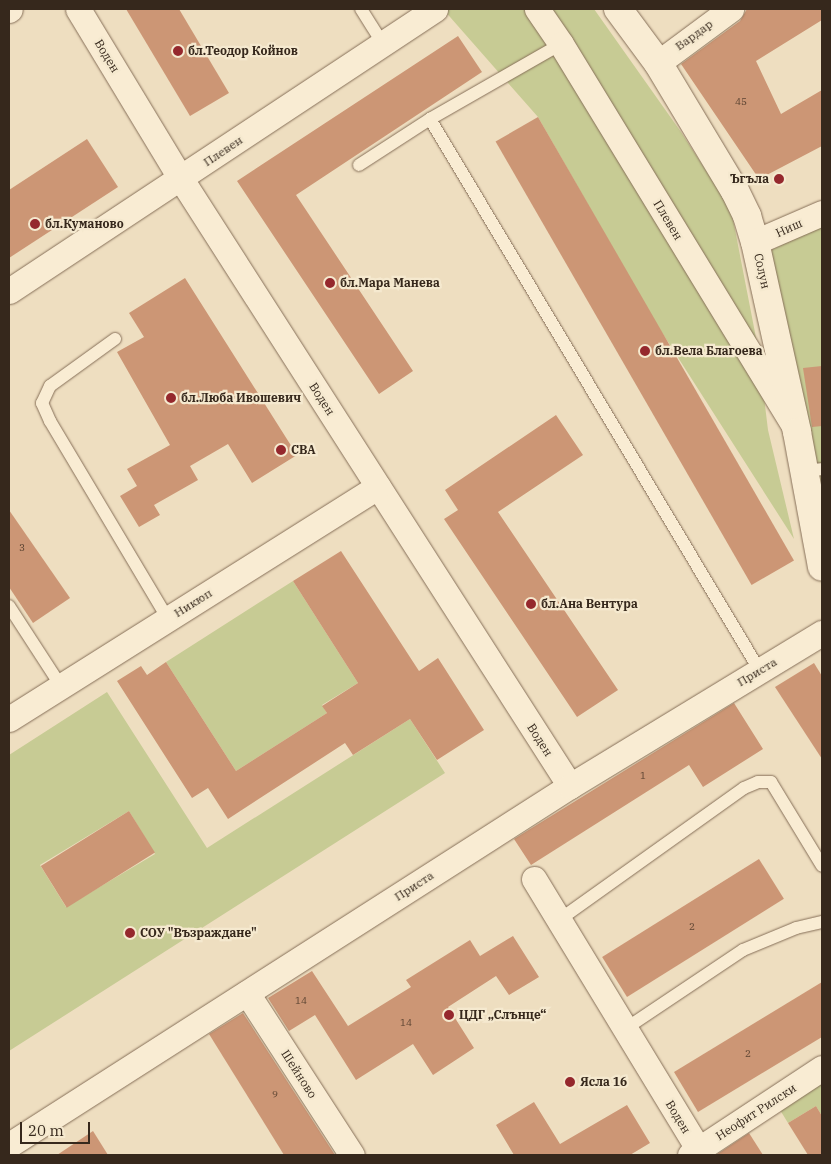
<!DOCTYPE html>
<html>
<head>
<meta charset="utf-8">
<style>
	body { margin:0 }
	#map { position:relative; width:831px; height:1164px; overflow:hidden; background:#eedec0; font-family:"IBM Plex Serif",serif }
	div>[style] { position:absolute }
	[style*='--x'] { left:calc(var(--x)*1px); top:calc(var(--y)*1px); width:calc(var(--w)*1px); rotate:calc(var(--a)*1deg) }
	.green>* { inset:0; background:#c7cb94 }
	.building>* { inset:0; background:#cc9675; transform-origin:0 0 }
	.roads { filter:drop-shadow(0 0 1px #866f58) drop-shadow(0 0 1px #866f58) }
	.service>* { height:12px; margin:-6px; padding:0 6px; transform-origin:6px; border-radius:6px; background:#f9ecd3 }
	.minor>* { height:25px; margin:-12.5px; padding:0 12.5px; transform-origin:12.5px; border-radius:12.5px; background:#f9ecd3 }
	.tertiary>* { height:28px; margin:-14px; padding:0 14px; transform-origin:14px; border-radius:14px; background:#f9ecd3 }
	.dots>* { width:14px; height:14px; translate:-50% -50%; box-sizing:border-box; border:2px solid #f5e9cf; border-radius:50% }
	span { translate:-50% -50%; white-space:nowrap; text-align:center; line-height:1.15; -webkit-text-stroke:4.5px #f5e9cf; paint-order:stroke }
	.number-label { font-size:10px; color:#5c4432 }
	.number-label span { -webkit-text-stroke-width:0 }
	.street-label { font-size:12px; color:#36281c }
	.poi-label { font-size:12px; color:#36281c; font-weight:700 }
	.left { translate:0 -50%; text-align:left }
	.right { translate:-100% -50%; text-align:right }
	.frame { position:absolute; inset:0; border:10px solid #36281c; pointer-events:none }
	.scale { position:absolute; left:20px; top:1122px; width:70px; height:22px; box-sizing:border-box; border:2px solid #36281c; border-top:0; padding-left:6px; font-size:15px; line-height:18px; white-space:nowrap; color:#36281c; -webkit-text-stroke:4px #f5e9cf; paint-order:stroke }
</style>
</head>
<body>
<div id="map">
	<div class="green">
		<div style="clip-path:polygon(443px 9px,594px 9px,681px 132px,731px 209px,758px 348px,768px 430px,794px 539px,654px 320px,538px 117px)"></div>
		<div style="clip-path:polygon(822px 226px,822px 524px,771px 250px)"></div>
		<div style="clip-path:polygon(293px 581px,358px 683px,322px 705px,327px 713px,236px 771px,166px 662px)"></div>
		<div style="clip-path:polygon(evenodd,107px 692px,207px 848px,410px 719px,445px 773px,9px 1051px,9px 755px,107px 692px,129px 811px,155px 854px,66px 907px,40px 865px,129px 811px)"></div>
		<div style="clip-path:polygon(822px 1077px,822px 1116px,816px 1106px,788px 1123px,777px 1105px)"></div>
	</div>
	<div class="building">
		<div style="clip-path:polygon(126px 9px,179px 9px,229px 93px,190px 116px)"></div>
		<div style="clip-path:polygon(747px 9px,822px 9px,822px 20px,756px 61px,781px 114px,822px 90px,822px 146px,759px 179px,681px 64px,740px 21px)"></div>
		<div style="clip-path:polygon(458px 36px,482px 72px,296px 195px,413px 371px,379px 394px,237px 181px)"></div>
		<div style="left:538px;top:117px;width:512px;height:49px;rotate:60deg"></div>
		<div style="clip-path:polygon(87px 139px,118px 187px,9px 258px,9px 190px)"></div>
		<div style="clip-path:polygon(185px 278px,297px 455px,252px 483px,228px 444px,190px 466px,198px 480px,154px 505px,160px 515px,139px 527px,120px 496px,137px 486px,127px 469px,170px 445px,117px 352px,144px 337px,129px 313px)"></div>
		<div style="clip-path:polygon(822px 366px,822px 426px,812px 427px,803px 368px)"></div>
		<div style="clip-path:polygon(556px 415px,583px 455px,498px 512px,618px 690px,577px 717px,444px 519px,458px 510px,445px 490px)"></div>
		<div style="clip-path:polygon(9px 510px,70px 598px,33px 623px,9px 587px)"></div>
		<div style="clip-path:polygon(341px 551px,419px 671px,438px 658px,484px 730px,437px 760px,410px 719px,353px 755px,345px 743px,228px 819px,208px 788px,192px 798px,117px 681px,141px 666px,147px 675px,166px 662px,236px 771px,327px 713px,322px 706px,358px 683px,293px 581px)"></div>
		<div style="clip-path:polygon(814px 663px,822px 676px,822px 759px,775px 687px)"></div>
		<div style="clip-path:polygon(734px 703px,763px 749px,703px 787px,689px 765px,531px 865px,514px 839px)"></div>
		<div style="left:129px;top:811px;width:49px;height:104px;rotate:58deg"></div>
		<div style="left:759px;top:859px;width:47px;height:185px;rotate:58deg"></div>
		<div style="clip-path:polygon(513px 936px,539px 977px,509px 995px,496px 976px,448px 1007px,474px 1048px,433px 1075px,413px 1044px,356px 1080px,315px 1015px,289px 1031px,268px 998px,312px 971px,348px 1026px,411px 987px,406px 980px,470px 940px,480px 956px)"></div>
		<div style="clip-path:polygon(822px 982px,822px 1037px,698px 1112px,674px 1072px)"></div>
		<div style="clip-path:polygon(243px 1013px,335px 1155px,284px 1155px,209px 1034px)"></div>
		<div style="clip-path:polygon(534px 1102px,560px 1144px,627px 1105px,650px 1143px,630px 1155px,514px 1155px,496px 1125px)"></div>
		<div style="clip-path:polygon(816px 1106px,822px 1116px,822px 1155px,808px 1155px,788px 1123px)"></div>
		<div style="clip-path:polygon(93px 1131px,108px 1155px,57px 1155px)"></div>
		<div style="clip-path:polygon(749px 1133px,763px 1155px,716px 1155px)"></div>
	</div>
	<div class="roads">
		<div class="service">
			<div style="--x:361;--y:9;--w:41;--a:57.8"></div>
			<div style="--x:430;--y:119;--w:643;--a:59.13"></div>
			<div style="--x:359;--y:165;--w:85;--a:-32.9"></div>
			<div style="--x:430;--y:119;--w:151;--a:-29.8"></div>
			<div style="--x:115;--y:339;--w:80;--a:144.1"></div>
			<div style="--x:50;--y:386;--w:19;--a:115"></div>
			<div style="--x:42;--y:403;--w:20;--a:66"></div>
			<div style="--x:50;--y:421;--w:230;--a:59.2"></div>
			<div style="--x:804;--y:471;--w:18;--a:-6"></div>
			<div style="--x:9;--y:606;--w:95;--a:57"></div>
			<div style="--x:559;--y:920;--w:227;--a:-35.5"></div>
			<div style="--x:744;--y:788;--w:15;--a:-23"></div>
			<div style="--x:758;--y:782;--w:13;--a:0"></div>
			<div style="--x:771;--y:782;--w:98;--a:58.7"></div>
			<div style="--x:625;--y:1029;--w:142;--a:-33.8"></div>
			<div style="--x:743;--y:950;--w:57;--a:-22.5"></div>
			<div style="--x:796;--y:928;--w:27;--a:-13"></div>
		</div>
		<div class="minor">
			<div style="--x:78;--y:9;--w:199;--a:58.8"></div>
			<div style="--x:181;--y:179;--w:721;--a:57.35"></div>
			<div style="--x:537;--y:9;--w:42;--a:55.6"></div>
			<div style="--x:561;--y:44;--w:444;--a:58.6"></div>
			<div style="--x:9;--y:10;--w:1;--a:-45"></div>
			<div style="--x:658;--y:63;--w:91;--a:-36.5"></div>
			<div style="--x:755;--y:242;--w:73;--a:-23.4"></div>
			<div style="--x:9;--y:291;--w:511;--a:-33.5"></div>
			<div style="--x:9;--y:719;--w:436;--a:-32.2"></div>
			<div style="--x:534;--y:879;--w:317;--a:58.7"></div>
			<div style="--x:247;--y:993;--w:193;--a:57.1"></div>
			<div style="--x:9;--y:1145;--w:666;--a:-32.62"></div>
			<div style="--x:570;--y:786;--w:295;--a:-31.3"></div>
			<div style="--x:690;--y:1155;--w:158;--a:-33.4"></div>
		</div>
		<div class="tertiary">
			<div style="--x:618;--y:9;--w:67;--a:53.5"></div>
			<div style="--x:658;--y:63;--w:149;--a:59"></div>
			<div style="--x:735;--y:191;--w:28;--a:64"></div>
			<div style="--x:747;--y:216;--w:27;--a:73"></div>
			<div style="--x:755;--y:242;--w:195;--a:77.5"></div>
			<div style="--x:797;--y:432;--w:137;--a:79.5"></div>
		</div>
	</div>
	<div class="dots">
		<div style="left:178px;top:51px;background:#95282d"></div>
		<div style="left:779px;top:179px;background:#95282d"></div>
		<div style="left:35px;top:224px;background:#95282d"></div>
		<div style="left:330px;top:283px;background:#95282d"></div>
		<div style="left:645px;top:351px;background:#95282d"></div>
		<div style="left:171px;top:398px;background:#95282d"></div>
		<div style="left:281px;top:450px;background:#95282d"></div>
		<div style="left:531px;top:604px;background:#95282d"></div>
		<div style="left:130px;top:933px;background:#95282d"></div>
		<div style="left:449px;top:1015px;background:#95282d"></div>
		<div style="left:570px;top:1082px;background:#95282d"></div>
	</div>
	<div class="number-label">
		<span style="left:741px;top:102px">45</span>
		<span style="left:22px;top:548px">3</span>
		<span style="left:643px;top:776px">1</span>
		<span style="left:692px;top:927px">2</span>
		<span style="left:301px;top:1001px">14</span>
		<span style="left:406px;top:1023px">14</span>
		<span style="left:748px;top:1054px">2</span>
		<span style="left:275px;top:1095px">9</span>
	</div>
	<div class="street-label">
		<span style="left:694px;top:35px;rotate:-36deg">Вардар</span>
		<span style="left:107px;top:56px;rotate:59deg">Воден</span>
		<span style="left:223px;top:151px;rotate:-34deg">Плевен</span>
		<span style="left:668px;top:220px;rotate:59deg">Плевен</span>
		<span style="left:789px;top:228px;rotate:-24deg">Ниш</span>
		<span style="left:762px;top:271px;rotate:77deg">Солун</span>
		<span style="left:322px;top:399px;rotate:57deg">Воден</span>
		<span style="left:193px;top:603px;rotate:-32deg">Никюп</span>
		<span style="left:757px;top:672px;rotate:-31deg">Приста</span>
		<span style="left:540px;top:740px;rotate:57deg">Воден</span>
		<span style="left:414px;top:886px;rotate:-33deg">Приста</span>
		<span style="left:299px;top:1074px;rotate:57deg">Шейново</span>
		<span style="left:756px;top:1112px;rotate:-33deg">Неофит Рилски</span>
		<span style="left:678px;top:1117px;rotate:59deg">Воден</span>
	</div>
	<div class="poi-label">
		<span class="left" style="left:188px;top:51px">бл.Теодор Койнов</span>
		<span class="right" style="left:769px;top:179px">Ъгъла</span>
		<span class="left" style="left:45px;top:224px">бл.Куманово</span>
		<span class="left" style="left:340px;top:283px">бл.Мара Манева</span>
		<span class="left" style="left:655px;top:351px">бл.Вела Благоева</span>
		<span class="left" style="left:181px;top:398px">бл.Люба Ивошевич</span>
		<span class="left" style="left:291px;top:450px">CBA</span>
		<span class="left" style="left:541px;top:604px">бл.Ана Вентура</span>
		<span class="left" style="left:140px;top:933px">СОУ "Възраждане"</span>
		<span class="left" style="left:459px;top:1015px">ЦДГ „Слънце“</span>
		<span class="left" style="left:580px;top:1082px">Ясла 16</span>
	</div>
	<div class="frame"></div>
	<div class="scale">20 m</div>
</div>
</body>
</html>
